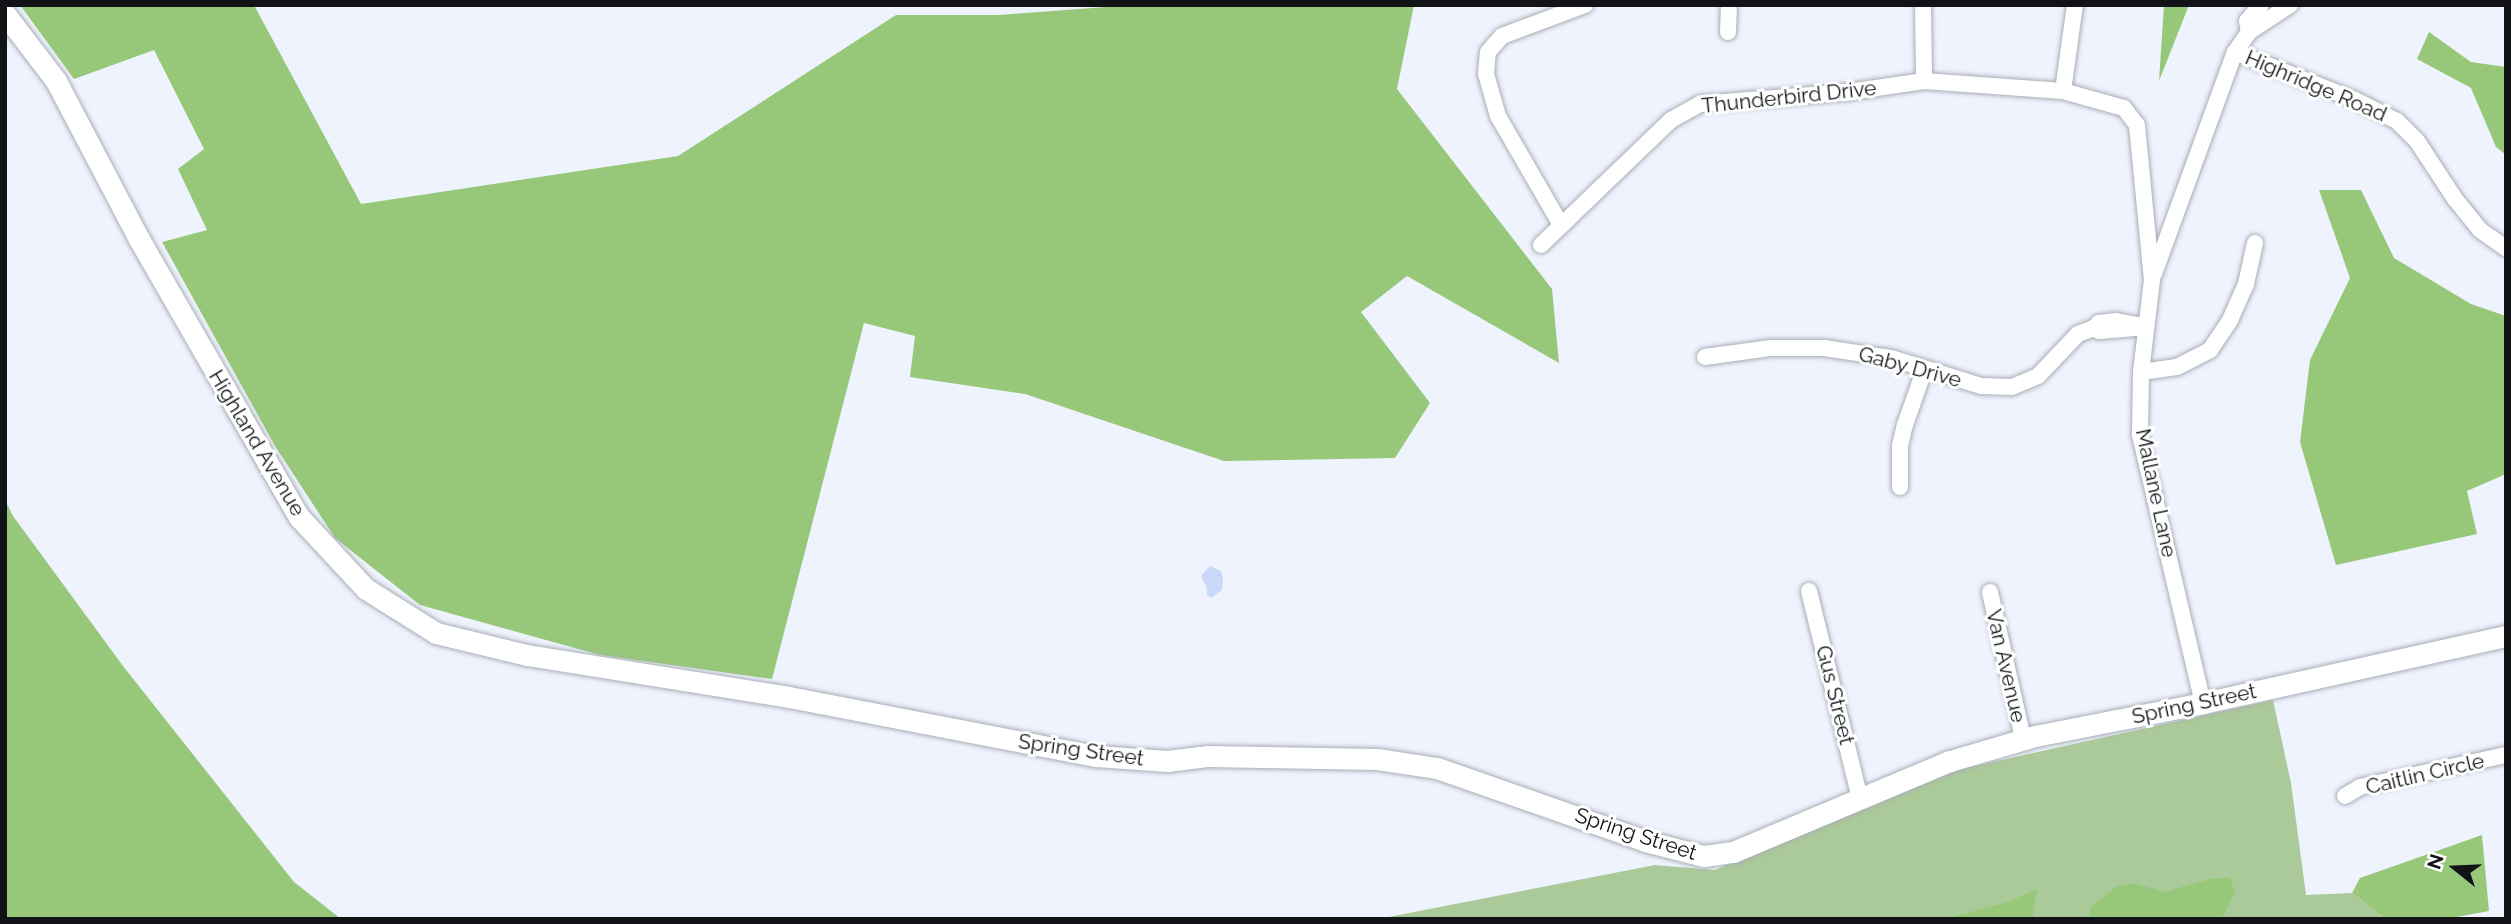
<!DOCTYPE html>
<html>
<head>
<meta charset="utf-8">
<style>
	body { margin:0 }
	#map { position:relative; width:2511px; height:924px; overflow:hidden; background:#eef3fd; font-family:Raleway,sans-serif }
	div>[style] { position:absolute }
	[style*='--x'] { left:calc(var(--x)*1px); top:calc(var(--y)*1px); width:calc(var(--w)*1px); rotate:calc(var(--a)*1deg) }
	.green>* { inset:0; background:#abca99 }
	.forest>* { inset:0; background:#97c87a }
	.water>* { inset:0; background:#c9d8f8 }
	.roads { filter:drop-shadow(0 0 2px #a9adb6) drop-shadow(0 0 2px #a9adb6) }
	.street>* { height:16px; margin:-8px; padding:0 8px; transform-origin:8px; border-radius:8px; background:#fff }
	.secondary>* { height:21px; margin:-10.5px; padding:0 10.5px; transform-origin:10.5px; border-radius:10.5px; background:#fff }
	span { translate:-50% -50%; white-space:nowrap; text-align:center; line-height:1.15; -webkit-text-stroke:6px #fff; paint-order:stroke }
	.street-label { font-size:21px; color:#111316 }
	.frame { position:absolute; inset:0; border:7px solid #111316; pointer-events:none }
	.north { position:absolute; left:2420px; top:833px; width:70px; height:70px; -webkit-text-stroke:5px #fff; paint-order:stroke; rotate:288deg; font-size:19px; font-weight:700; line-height:28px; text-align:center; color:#111316 }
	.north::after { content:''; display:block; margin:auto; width:24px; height:32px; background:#111316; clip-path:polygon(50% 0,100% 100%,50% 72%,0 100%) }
</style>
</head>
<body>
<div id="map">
	<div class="green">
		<div style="clip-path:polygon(2273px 700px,2291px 783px,2306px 895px,2352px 893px,2386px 919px,1378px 919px,1655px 865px,1715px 870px,1961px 769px)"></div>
	</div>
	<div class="forest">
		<div style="clip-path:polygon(20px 5px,254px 5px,361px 204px,678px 156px,896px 15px,999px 15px,1132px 5px,1414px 5px,1397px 89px,1552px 289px,1559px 363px,1407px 276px,1361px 312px,1430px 403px,1395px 458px,1224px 461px,1025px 394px,910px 377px,915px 336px,864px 323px,772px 679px,600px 655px,420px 605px,335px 538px,275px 446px,162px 242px,207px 230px,178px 169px,204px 149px,154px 50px,74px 79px)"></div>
		<div style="clip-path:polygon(2164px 5px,2189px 5px,2159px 81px)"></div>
		<div style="clip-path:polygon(2429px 32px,2471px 62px,2506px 67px,2506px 155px,2496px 147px,2471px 88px,2417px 59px)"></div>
		<div style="clip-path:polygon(2319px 190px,2361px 190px,2394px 258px,2471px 304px,2506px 316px,2506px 474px,2467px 491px,2477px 534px,2336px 565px,2300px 442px,2310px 360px,2350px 278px)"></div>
		<div style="clip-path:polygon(5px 500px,13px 516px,123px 666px,294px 882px,341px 919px,5px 919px)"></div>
		<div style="clip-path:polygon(2482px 835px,2489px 911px,2446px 919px,2386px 919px,2352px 893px,2360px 878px)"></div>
		<div style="clip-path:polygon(2214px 878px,2230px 878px,2235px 892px,2222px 919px,2089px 919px,2091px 907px,2116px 887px,2134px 883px,2164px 892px)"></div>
		<div style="clip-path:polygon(2037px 889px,2032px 919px,1944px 919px,2008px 902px)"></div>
	</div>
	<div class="water">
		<div style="clip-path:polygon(1210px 566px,1221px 571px,1223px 578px,1222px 590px,1211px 598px,1207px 595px,1207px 588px,1201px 576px)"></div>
	</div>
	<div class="roads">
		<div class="street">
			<div style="--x:1923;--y:5;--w:76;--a:89.2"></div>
			<div style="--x:1728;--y:32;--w:27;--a:-88"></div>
			<div style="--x:2249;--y:32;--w:11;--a:-100"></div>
			<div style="--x:2247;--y:21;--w:21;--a:-49"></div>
			<div style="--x:2235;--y:52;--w:129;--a:21.8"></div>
			<div style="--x:2355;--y:100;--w:47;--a:26.6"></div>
			<div style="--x:2397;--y:121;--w:28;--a:45"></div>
			<div style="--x:2417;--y:141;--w:69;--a:56.8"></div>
			<div style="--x:2455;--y:199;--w:40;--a:51"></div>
			<div style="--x:2480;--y:230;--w:32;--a:35"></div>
			<div style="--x:2063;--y:91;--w:87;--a:-82.1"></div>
			<div style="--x:1561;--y:225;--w:126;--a:-120"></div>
			<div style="--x:1498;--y:116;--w:44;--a:-105.9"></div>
			<div style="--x:1486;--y:74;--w:22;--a:-85"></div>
			<div style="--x:1488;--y:52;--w:21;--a:-49"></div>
			<div style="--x:1502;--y:36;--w:89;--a:-20.5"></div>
			<div style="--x:1541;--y:245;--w:180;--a:-43.9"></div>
			<div style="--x:1671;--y:120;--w:33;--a:-29"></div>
			<div style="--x:1700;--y:104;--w:149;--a:-4.6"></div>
			<div style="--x:1849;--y:92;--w:76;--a:-8.3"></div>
			<div style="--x:1924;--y:81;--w:139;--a:4.1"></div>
			<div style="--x:2063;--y:91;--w:63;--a:15.6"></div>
			<div style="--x:2124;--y:108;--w:21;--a:53"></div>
			<div style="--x:2137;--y:125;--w:156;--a:84.5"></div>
			<div style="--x:2152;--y:280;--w:93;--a:96.8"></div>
			<div style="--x:2141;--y:372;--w:63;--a:90.9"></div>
			<div style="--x:2140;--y:435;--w:275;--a:76.8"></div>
			<div style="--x:2154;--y:274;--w:236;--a:-70"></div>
			<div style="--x:2235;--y:52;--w:24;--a:-55"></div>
			<div style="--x:2249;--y:32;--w:49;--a:-33.4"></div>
			<div style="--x:2116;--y:321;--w:31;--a:11"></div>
			<div style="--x:2146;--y:327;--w:47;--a:175.1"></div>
			<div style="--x:2099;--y:331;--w:6;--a:-149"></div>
			<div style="--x:2094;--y:328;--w:7;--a:-45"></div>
			<div style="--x:2099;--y:323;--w:17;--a:-7"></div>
			<div style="--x:1705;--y:357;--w:67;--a:-7.8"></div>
			<div style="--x:1771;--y:348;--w:53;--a:0"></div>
			<div style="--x:1824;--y:348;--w:68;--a:8.5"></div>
			<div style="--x:1891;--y:358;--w:94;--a:17.3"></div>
			<div style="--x:1981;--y:386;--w:31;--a:2"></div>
			<div style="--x:2012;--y:387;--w:28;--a:-23"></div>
			<div style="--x:2038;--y:376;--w:58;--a:-46.4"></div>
			<div style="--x:2078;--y:334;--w:17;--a:-21"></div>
			<div style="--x:2141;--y:372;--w:36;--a:-8"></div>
			<div style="--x:2177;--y:367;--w:37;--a:-27"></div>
			<div style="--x:2210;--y:350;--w:36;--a:-56"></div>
			<div style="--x:2230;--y:320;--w:39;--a:-66"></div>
			<div style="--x:2246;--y:284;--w:42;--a:-77.6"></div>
			<div style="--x:1900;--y:487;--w:41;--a:-90"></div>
			<div style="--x:1900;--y:446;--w:22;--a:-77"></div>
			<div style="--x:1905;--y:425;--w:60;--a:-70.7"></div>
			<div style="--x:1809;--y:591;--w:214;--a:76.2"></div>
			<div style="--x:1990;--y:592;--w:151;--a:77.3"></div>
			<div style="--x:2345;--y:796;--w:17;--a:-31"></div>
			<div style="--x:2360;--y:787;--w:149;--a:-12.4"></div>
		</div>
		<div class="secondary">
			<div style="--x:5;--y:14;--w:84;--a:52.7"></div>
			<div style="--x:56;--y:81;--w:178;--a:62.3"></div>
			<div style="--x:139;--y:239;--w:321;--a:60.1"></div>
			<div style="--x:299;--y:517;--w:98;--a:47.1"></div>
			<div style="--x:366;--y:589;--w:83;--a:32.2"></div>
			<div style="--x:436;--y:633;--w:94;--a:13.6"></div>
			<div style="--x:527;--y:655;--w:265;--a:9.1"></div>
			<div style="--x:789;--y:697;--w:313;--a:10.9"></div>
			<div style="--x:1096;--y:756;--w:71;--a:4"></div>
			<div style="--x:1167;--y:761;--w:40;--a:-7.1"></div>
			<div style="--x:1207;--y:756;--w:170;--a:1"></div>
			<div style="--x:1377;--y:759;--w:61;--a:8.5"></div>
			<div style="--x:1437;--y:768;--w:220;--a:19.3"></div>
			<div style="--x:1645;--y:841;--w:61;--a:14.3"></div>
			<div style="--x:1704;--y:856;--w:29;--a:-8"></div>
			<div style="--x:1733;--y:852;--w:235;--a:-22.8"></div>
			<div style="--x:1950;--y:761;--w:89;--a:-16.4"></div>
			<div style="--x:2035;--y:736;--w:171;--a:-11.1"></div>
			<div style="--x:2203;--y:703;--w:310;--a:-12.5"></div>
		</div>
	</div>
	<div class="street-label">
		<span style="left:2316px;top:86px;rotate:23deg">Highridge Road</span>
		<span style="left:1789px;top:97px;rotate:-6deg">Thunderbird Drive</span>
		<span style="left:1910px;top:367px;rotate:15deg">Gaby Drive</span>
		<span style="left:257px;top:443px;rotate:59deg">Highland Avenue</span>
		<span style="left:2156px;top:493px;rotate:78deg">Mallane Lane</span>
		<span style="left:2006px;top:666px;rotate:77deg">Van Avenue</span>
		<span style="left:1835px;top:695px;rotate:76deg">Gus Street</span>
		<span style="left:2194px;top:704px;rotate:-12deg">Spring Street</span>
		<span style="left:1081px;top:750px;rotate:8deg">Spring Street</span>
		<span style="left:2425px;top:774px;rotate:-13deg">Caitlin Circle</span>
		<span style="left:1636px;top:834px;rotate:18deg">Spring Street</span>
	</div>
	<div class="frame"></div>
	<div class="north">N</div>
</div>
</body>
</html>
